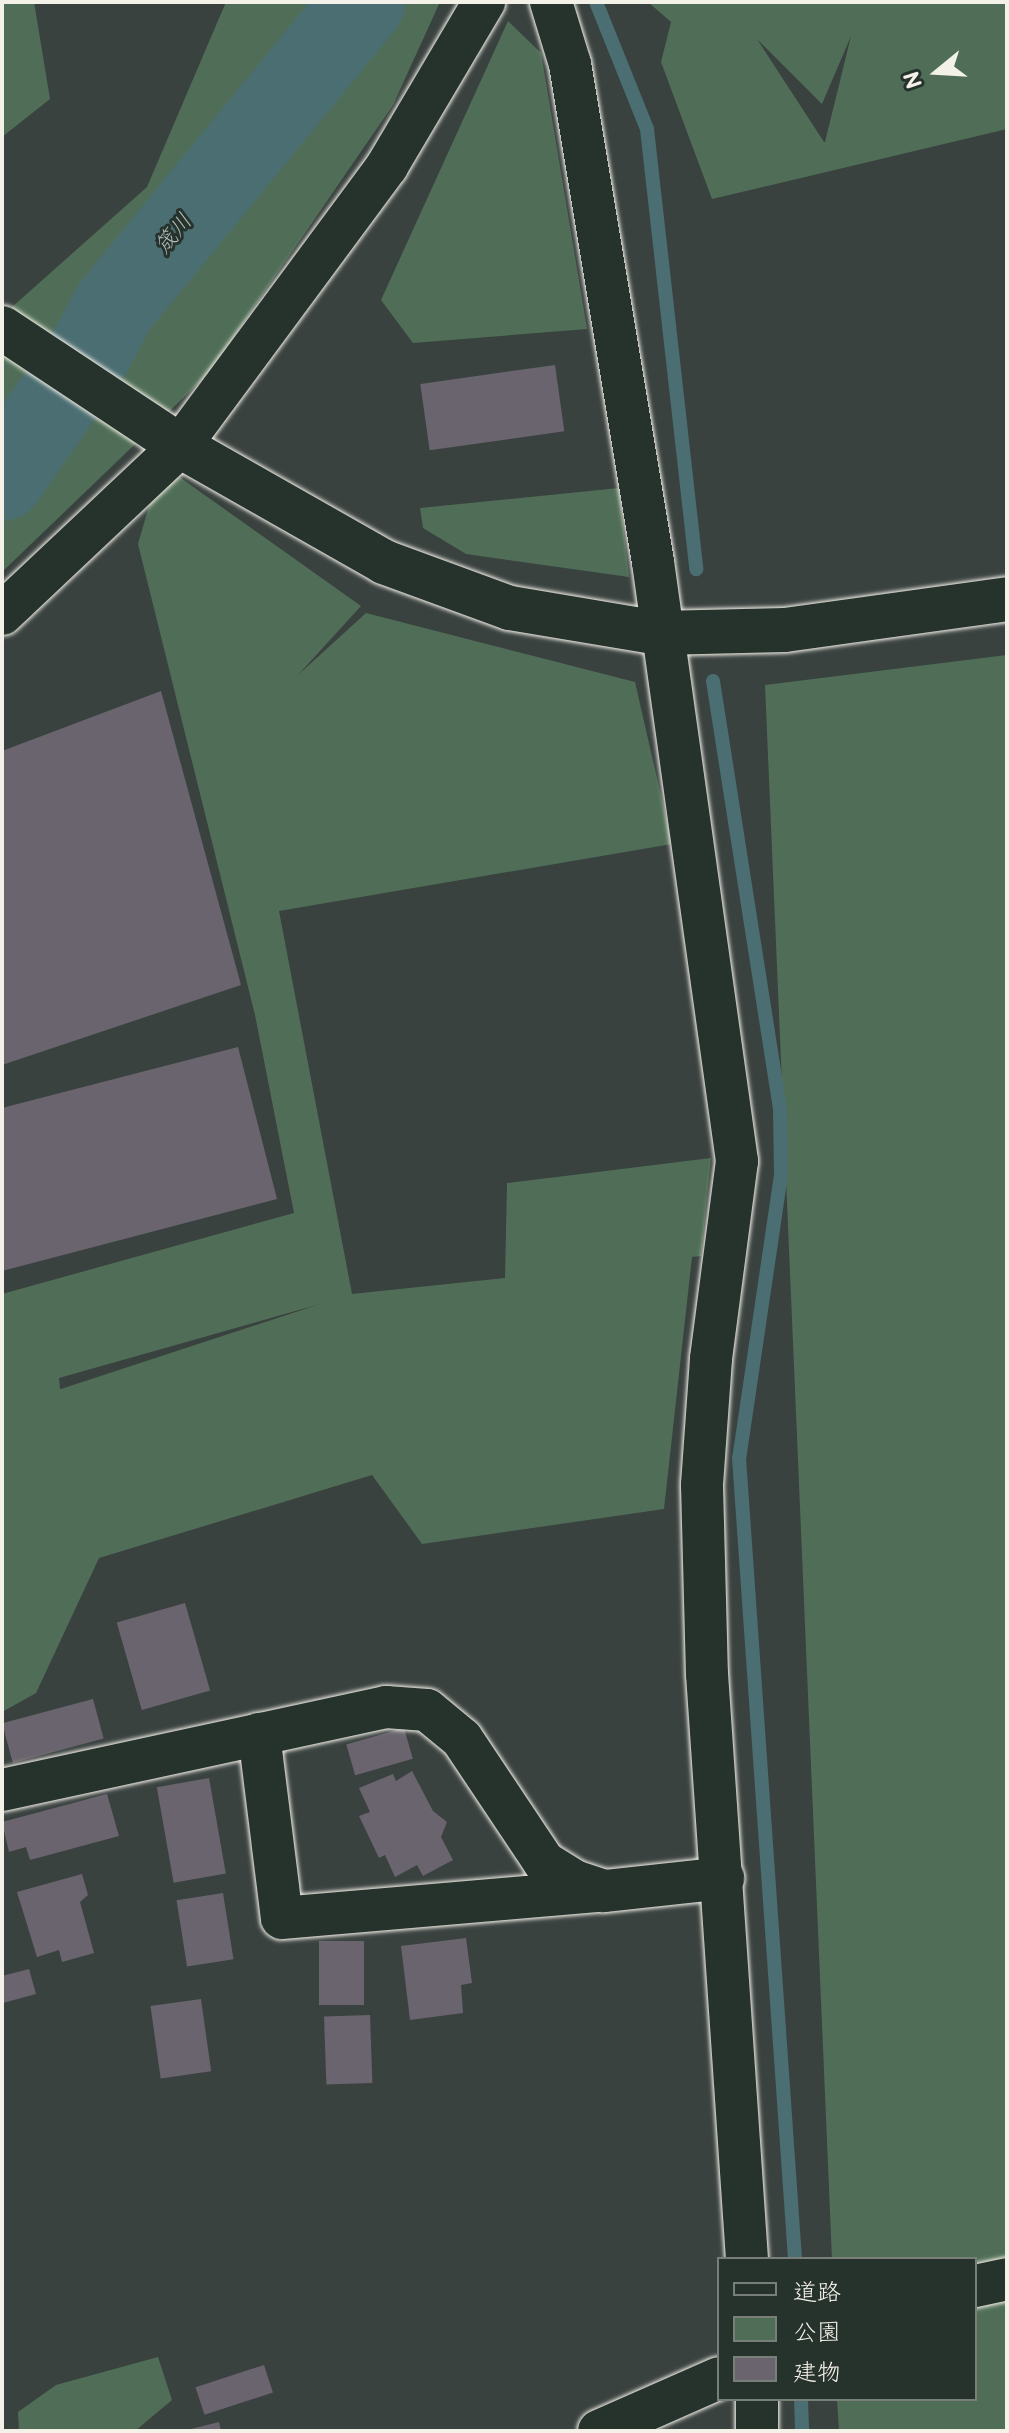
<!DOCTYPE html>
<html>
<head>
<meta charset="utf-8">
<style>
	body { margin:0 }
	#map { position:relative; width:1009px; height:2433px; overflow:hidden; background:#3a4240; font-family:"Balsamiq Sans","Klee One",sans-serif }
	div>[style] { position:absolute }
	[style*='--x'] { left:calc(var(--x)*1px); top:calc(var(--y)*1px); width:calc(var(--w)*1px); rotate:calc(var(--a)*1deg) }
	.green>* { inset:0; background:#506e57 }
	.stream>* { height:14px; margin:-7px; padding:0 7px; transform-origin:7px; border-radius:7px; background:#4b6e72 }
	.river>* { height:84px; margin:-42px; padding:0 42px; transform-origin:42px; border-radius:42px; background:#4b6e72 }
	.building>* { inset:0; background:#6a646e; transform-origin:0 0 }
	.roads { filter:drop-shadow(0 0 2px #f4f1e8) drop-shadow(0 0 2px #f4f1e8) }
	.street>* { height:42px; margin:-21px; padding:0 21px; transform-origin:21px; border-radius:21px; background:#26332d }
	.secondary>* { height:44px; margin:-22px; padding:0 22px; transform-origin:22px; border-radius:22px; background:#26332d }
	span { translate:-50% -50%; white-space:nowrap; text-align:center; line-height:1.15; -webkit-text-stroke:6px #26332d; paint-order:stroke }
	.water-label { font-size:22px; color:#b0bdb9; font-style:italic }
	.frame { position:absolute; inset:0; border:4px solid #f4f1e8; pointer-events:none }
	.legend { position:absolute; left:717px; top:2257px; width:260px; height:144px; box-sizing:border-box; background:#26332d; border:2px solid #787f78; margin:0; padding:10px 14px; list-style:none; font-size:24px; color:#f4f1e8 }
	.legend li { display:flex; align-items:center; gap:16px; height:40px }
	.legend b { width:40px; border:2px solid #787f78 }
	.north { position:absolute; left:897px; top:32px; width:80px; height:80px; -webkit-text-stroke:6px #26332d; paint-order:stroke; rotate:252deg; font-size:22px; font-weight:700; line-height:32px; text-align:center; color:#f4f1e8 }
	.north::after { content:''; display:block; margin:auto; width:28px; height:36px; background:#f4f1e8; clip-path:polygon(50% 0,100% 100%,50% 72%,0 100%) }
</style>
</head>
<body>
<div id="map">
	<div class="green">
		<div style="clip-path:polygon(2px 2px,34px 2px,50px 99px,2px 137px)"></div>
		<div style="clip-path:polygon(226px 2px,440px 2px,393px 105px,208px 374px,2px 572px,2px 316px,147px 187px)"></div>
		<div style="clip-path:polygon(evenodd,648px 2px,1007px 2px,1007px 129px,712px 199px,661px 62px,671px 22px,648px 2px,851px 36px,825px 142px,824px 142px,757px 39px,822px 104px,851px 36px)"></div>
		<div style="clip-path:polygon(508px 21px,541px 53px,587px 329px,413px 343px,381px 300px)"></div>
		<div style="clip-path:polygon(evenodd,161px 464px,361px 606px,298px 675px,366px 613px,635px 682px,672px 844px,279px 911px,352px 1294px,505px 1278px,507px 1183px,711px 1158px,701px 1256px,692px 1257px,664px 1509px,422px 1544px,372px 1475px,99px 1558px,36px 1693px,2px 1712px,2px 1294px,294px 1213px,255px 1015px,138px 544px,161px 464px,320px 1304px,61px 1389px,60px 1389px,59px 1378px,320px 1304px)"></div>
		<div style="clip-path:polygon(619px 488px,629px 577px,466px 554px,423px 528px,420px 508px)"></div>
		<div style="clip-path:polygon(1007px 655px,1007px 2431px,839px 2431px,837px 2399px,975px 2399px,975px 2259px,832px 2259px,765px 685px)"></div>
		<div style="clip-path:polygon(158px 2357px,172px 2400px,135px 2431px,19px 2431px,18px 2412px,56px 2385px)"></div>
	</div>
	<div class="stream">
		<div style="--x:596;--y:2;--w:137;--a:68.1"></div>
		<div style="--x:647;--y:129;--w:443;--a:83.6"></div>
		<div style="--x:713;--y:681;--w:434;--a:81.1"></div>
		<div style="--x:780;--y:1110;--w:65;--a:89.1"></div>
		<div style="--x:781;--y:1175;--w:286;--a:98.4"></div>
		<div style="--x:739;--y:1458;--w:803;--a:86"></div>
		<div style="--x:801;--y:2399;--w:32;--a:88"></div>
	</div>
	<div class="river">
		<div style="--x:2;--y:479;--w:152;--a:-55.2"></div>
		<div style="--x:89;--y:354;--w:53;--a:-62"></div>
		<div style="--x:114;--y:307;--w:394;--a:-50.7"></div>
	</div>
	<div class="building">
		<div style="left:555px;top:365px;width:67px;height:136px;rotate:82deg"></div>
		<div style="clip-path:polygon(161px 691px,241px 985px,2px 1065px,2px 751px)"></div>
		<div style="clip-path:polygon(238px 1047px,277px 1199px,2px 1271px,2px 1108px)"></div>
		<div style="left:185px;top:1603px;width:91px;height:71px;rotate:74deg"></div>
		<div style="left:93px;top:1699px;width:41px;height:94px;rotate:75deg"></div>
		<div style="left:404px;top:1728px;width:32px;height:60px;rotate:74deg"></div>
		<div style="clip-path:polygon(412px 1771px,433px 1811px,447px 1822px,441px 1837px,453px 1860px,423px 1876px,417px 1865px,395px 1877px,385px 1855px,379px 1858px,359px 1816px,370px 1812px,359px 1788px,393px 1774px,396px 1781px)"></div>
		<div style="left:209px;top:1778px;width:97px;height:53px;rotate:80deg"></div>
		<div style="clip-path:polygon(107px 1794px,119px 1836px,30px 1860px,26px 1847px,9px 1852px,2px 1822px)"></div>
		<div style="clip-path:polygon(82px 1874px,88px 1895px,80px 1902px,94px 1953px,62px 1962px,59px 1950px,37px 1957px,17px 1892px)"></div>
		<div style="left:223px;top:1893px;width:67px;height:47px;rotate:81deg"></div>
		<div style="clip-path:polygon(466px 1938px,472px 1983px,461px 1985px,463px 2013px,410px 2020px,401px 1946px)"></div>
		<div style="left:319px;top:1941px;width:45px;height:64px"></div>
		<div style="clip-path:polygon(29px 1969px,36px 1994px,3px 2003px,2px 1976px)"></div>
		<div style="left:201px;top:1999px;width:73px;height:51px;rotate:82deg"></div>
		<div style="left:370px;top:2015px;width:68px;height:46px;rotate:88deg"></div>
		<div style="left:264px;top:2365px;width:29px;height:72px;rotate:72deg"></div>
		<div style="clip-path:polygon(219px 2422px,221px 2431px,187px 2431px,187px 2430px)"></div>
	</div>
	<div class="roads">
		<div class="street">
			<div style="--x:551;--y:2;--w:65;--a:73"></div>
			<div style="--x:570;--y:64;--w:505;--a:80.54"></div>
			<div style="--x:653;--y:562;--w:605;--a:82.02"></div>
			<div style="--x:737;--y:1161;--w:200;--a:97.5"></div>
			<div style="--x:711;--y:1359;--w:126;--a:94.1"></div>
			<div style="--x:702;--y:1485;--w:189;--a:88.5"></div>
			<div style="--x:707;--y:1674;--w:586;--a:86.09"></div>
			<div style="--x:2;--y:614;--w:245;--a:-43.3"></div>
			<div style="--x:180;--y:446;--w:348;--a:-53.5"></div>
			<div style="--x:387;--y:166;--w:191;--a:-59.4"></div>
			<div style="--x:259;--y:1734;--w:185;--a:82.9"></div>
			<div style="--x:282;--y:1918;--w:318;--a:-4.9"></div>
			<div style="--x:2;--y:1790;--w:393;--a:-12.2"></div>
			<div style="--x:386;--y:1707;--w:41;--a:4.2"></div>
			<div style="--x:427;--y:1710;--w:45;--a:39.6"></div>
			<div style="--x:462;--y:1739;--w:148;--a:56.3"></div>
			<div style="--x:544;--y:1862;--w:36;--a:32"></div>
			<div style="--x:574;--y:1881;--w:32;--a:18"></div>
			<div style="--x:604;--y:1891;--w:120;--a:-6.2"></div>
			<div style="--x:975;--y:2286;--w:33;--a:-12"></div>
			<div style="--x:757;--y:2399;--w:32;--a:90"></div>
			<div style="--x:599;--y:2431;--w:131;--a:-23.8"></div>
		</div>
		<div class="secondary">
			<div style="--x:2;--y:328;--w:214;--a:33.5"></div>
			<div style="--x:180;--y:446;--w:235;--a:29.6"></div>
			<div style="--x:384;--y:562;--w:134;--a:20.1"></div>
			<div style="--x:510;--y:608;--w:152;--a:9.5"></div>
			<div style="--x:660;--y:633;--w:125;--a:-1.4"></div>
			<div style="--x:785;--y:630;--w:224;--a:-7.9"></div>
		</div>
	</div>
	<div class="water-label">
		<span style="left:174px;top:234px;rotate:-51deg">筬川</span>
	</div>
	<div class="frame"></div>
	<ul class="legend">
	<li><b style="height:10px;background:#26332d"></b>道路</li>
	<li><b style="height:22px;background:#506e57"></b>公園</li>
	<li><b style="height:22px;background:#6a646e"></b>建物</li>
	</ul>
	<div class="north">N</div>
</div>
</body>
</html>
